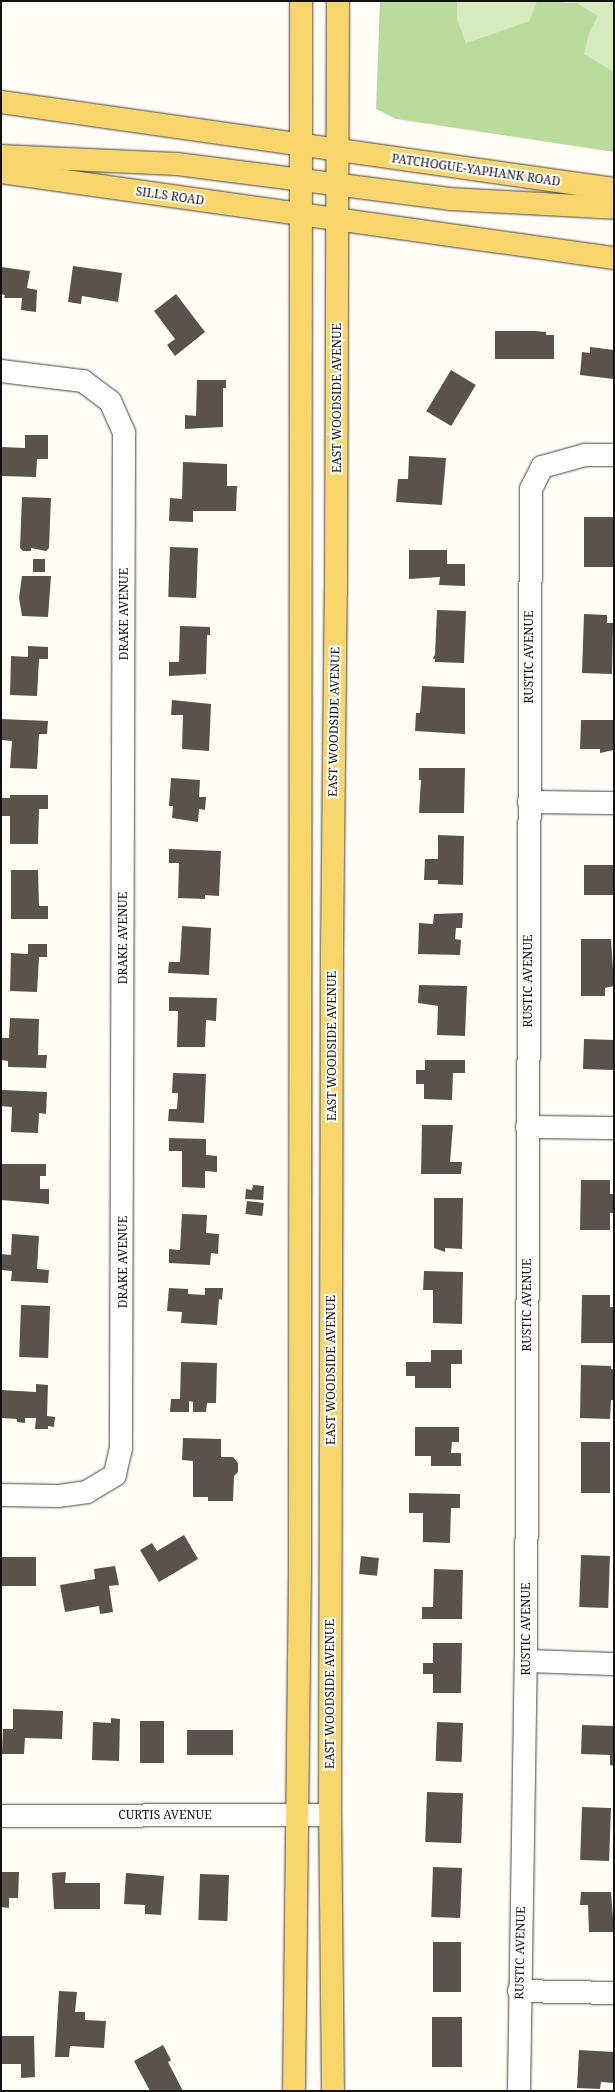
<!DOCTYPE html>
<html>
<head>
<meta charset="utf-8">
<style>
	body { margin:0 }
	#map { position:relative; width:615px; height:2092px; overflow:hidden; background:#fffdf5; font-family:"Noto Serif",serif }
	div>[style] { position:absolute }
	[style*='--x'] { left:calc(var(--x)*1px); top:calc(var(--y)*1px); width:calc(var(--w)*1px); rotate:calc(var(--a)*1deg) }
	.green>* { inset:0; background:#d5ebbd }
	.forest>* { inset:0; background:#b9dc9c }
	.building>* { inset:0; background:#5a524d; transform-origin:0 0 }
	.roads { filter:drop-shadow(0 0 1px #444) drop-shadow(0 0 1px #444) }
	.minor>* { height:22px; margin:-11px; padding:0 11px; transform-origin:11px; border-radius:11px; background:#fff }
	.major>* { height:22px; margin:-11px; padding:0 11px; transform-origin:11px; border-radius:11px; background:#f9d66b }
	span { translate:-50% -50%; white-space:nowrap; text-align:center; line-height:1.15; -webkit-text-stroke:4px #fff; paint-order:stroke }
	.street-label { font-size:12px; color:#111 }
	.frame { position:absolute; inset:0; border:2px solid #111; pointer-events:none }
</style>
</head>
<body>
<div id="map">
	<div class="green">
		<div style="clip-path:polygon(457px 1px,537px 1px,529px 21px,466px 43px,457px 18px)"></div>
		<div style="clip-path:polygon(564px 1px,614px 1px,614px 72px,583px 54px,589px 34px,598px 16px,577px 3px)"></div>
	</div>
	<div class="forest">
		<div style="clip-path:polygon(380px 1px,457px 1px,457px 18px,466px 43px,529px 21px,537px 1px,577px 3px,598px 16px,589px 34px,584px 54px,614px 72px,614px 152px,396px 119px,376px 109px)"></div>
	</div>
	<div class="building">
		<div style="clip-path:polygon(73px 266px,122px 273px,118px 302px,82px 296px,81px 304px,68px 302px)"></div>
		<div style="clip-path:polygon(1px 267px,30px 271px,27px 288px,37px 290px,36px 312px,21px 310px,22px 298px,4px 298px,5px 295px,1px 294px)"></div>
		<div style="clip-path:polygon(176px 294px,205px 332px,175px 356px,167px 345px,175px 339px,154px 311px)"></div>
		<div style="clip-path:polygon(495px 331px,535px 331px,546px 332px,546px 335px,554px 335px,554px 359px,495px 359px)"></div>
		<div style="clip-path:polygon(590px 347px,614px 350px,614px 379px,580px 375px,582px 352px,590px 353px)"></div>
		<div style="left:451px;top:370px;width:29px;height:48px;rotate:31deg"></div>
		<div style="clip-path:polygon(197px 380px,226px 380px,226px 388px,223px 388px,223px 427px,185px 429px,185px 415px,196px 416px)"></div>
		<div style="clip-path:polygon(25px 435px,48px 435px,48px 459px,37px 459px,36px 477px,1px 476px,1px 447px,25px 448px)"></div>
		<div style="clip-path:polygon(409px 456px,446px 458px,442px 505px,396px 502px,398px 479px,408px 479px)"></div>
		<div style="clip-path:polygon(183px 462px,227px 464px,227px 486px,237px 486px,236px 511px,193px 511px,193px 522px,169px 521px,170px 498px,182px 499px)"></div>
		<div style="clip-path:polygon(22px 497px,51px 498px,49px 548px,46px 551px,31px 548px,31px 551px,23px 551px,20px 548px)"></div>
		<div style="left:584px;top:517px;width:29px;height:50px"></div>
		<div style="left:170px;top:547px;width:28px;height:50px;rotate:2deg"></div>
		<div style="clip-path:polygon(409px 550px,447px 550px,447px 564px,465px 564px,465px 586px,439px 585px,440px 577px,409px 579px)"></div>
		<div style="left:33px;top:559px;width:12px;height:13px"></div>
		<div style="clip-path:polygon(22px 576px,51px 576px,48px 617px,22px 616px,19px 598px)"></div>
		<div style="clip-path:polygon(437px 610px,466px 611px,464px 663px,435px 662px,435px 659px,433px 659px,435px 654px)"></div>
		<div style="clip-path:polygon(584px 614px,607px 615px,607px 623px,613px 623px,612px 674px,582px 673px)"></div>
		<div style="clip-path:polygon(180px 626px,210px 627px,210px 635px,207px 635px,206px 674px,169px 676px,169px 662px,179px 662px)"></div>
		<div style="clip-path:polygon(28px 646px,48px 647px,48px 659px,39px 659px,37px 696px,10px 695px,11px 656px,28px 657px)"></div>
		<div style="clip-path:polygon(422px 686px,465px 688px,465px 734px,415px 731px,416px 713px,420px 713px)"></div>
		<div style="clip-path:polygon(172px 700px,211px 704px,209px 751px,182px 749px,183px 715px,171px 715px)"></div>
		<div style="clip-path:polygon(1px 719px,48px 721px,47px 734px,39px 734px,37px 769px,10px 768px,12px 741px,1px 740px)"></div>
		<div style="clip-path:polygon(581px 720px,614px 720px,614px 750px,600px 753px,600px 749px,580px 749px)"></div>
		<div style="clip-path:polygon(419px 768px,465px 768px,464px 813px,419px 813px,421px 780px,419px 780px)"></div>
		<div style="clip-path:polygon(171px 778px,200px 780px,199px 797px,206px 797px,205px 810px,199px 809px,198px 822px,172px 818px,173px 806px,169px 806px)"></div>
		<div style="clip-path:polygon(10px 795px,48px 795px,48px 809px,39px 809px,38px 844px,10px 844px,10px 816px,1px 816px,1px 798px,10px 798px)"></div>
		<div style="clip-path:polygon(438px 835px,464px 836px,463px 885px,438px 884px,438px 880px,424px 880px,425px 859px,438px 859px)"></div>
		<div style="clip-path:polygon(169px 849px,221px 851px,219px 896px,205px 895px,205px 899px,178px 898px,179px 863px,169px 863px)"></div>
		<div style="left:584px;top:865px;width:30px;height:30px"></div>
		<div style="clip-path:polygon(11px 870px,38px 870px,39px 906px,48px 906px,48px 919px,11px 919px)"></div>
		<div style="clip-path:polygon(463px 913px,462px 928px,456px 928px,455px 939px,461px 940px,460px 955px,418px 954px,419px 923px,433px 924px,434px 914px)"></div>
		<div style="clip-path:polygon(182px 926px,211px 928px,209px 975px,168px 973px,169px 962px,180px 962px)"></div>
		<div style="clip-path:polygon(581px 939px,611px 939px,614px 986px,605px 988px,605px 996px,581px 996px)"></div>
		<div style="clip-path:polygon(28px 944px,47px 944px,47px 957px,39px 957px,37px 992px,10px 991px,11px 953px,28px 954px)"></div>
		<div style="clip-path:polygon(419px 985px,467px 986px,465px 1036px,437px 1035px,438px 1006px,418px 1003px)"></div>
		<div style="clip-path:polygon(169px 997px,217px 998px,216px 1021px,206px 1020px,205px 1047px,177px 1047px,178px 1011px,169px 1011px)"></div>
		<div style="clip-path:polygon(10px 1018px,39px 1019px,38px 1055px,47px 1055px,46px 1068px,8px 1067px,8px 1061px,1px 1060px,1px 1038px,9px 1038px)"></div>
		<div style="left:584px;top:1039px;width:30px;height:30px;rotate:2deg"></div>
		<div style="clip-path:polygon(425px 1060px,465px 1060px,465px 1073px,453px 1073px,452px 1100px,424px 1099px,424px 1084px,416px 1084px,416px 1070px,425px 1070px)"></div>
		<div style="clip-path:polygon(173px 1073px,206px 1074px,204px 1123px,168px 1121px,169px 1109px,177px 1109px,178px 1093px,172px 1093px)"></div>
		<div style="clip-path:polygon(1px 1090px,47px 1092px,46px 1114px,39px 1113px,38px 1133px,11px 1132px,12px 1107px,1px 1106px)"></div>
		<div style="clip-path:polygon(422px 1125px,453px 1125px,450px 1162px,462px 1162px,461px 1174px,421px 1174px)"></div>
		<div style="clip-path:polygon(169px 1138px,206px 1139px,206px 1155px,217px 1156px,217px 1172px,205px 1171px,205px 1188px,182px 1187px,182px 1151px,169px 1151px)"></div>
		<div style="clip-path:polygon(1px 1164px,46px 1164px,46px 1176px,40px 1176px,40px 1189px,49px 1189px,49px 1204px,1px 1200px)"></div>
		<div style="clip-path:polygon(581px 1180px,610px 1180px,610px 1194px,614px 1194px,614px 1213px,610px 1213px,610px 1230px,580px 1230px)"></div>
		<div style="clip-path:polygon(253px 1185px,264px 1186px,263px 1200px,245px 1199px,246px 1189px,252px 1190px)"></div>
		<div style="clip-path:polygon(434px 1198px,463px 1198px,462px 1249px,445px 1248px,445px 1252px,434px 1248px)"></div>
		<div style="left:247px;top:1201px;width:17px;height:13px;rotate:7deg"></div>
		<div style="clip-path:polygon(182px 1214px,207px 1215px,206px 1233px,219px 1234px,218px 1254px,211px 1253px,210px 1265px,169px 1263px,169px 1249px,180px 1250px)"></div>
		<div style="clip-path:polygon(12px 1234px,39px 1236px,37px 1269px,49px 1270px,48px 1283px,11px 1281px,12px 1271px,1px 1270px,1px 1254px,11px 1255px)"></div>
		<div style="clip-path:polygon(424px 1271px,463px 1272px,462px 1324px,433px 1323px,433px 1290px,423px 1290px)"></div>
		<div style="clip-path:polygon(169px 1288px,188px 1289px,188px 1294px,205px 1295px,205px 1288px,223px 1288px,222px 1300px,219px 1299px,217px 1325px,181px 1323px,182px 1312px,167px 1311px)"></div>
		<div style="clip-path:polygon(582px 1295px,610px 1295px,610px 1307px,614px 1307px,614px 1343px,581px 1343px)"></div>
		<div style="left:21px;top:1305px;width:29px;height:52px;rotate:2deg"></div>
		<div style="clip-path:polygon(431px 1350px,462px 1350px,462px 1364px,451px 1364px,451px 1388px,415px 1388px,415px 1376px,406px 1376px,406px 1362px,431px 1362px)"></div>
		<div style="clip-path:polygon(181px 1362px,217px 1363px,216px 1403px,207px 1403px,206px 1412px,193px 1412px,193px 1402px,189px 1401px,189px 1412px,170px 1412px,171px 1399px,180px 1399px)"></div>
		<div style="clip-path:polygon(581px 1365px,611px 1366px,611px 1369px,614px 1369px,614px 1400px,611px 1400px,610px 1419px,580px 1418px)"></div>
		<div style="clip-path:polygon(36px 1384px,48px 1385px,47px 1416px,55px 1417px,54px 1427px,48px 1426px,48px 1429px,35px 1429px,36px 1418px,25px 1418px,25px 1423px,17px 1422px,17px 1419px,1px 1418px,1px 1390px,36px 1392px)"></div>
		<div style="clip-path:polygon(415px 1427px,459px 1427px,459px 1442px,452px 1442px,451px 1453px,461px 1453px,461px 1466px,431px 1466px,431px 1456px,415px 1456px)"></div>
		<div style="clip-path:polygon(183px 1438px,221px 1439px,221px 1457px,233px 1457px,238px 1463px,238px 1472px,234px 1476px,233px 1501px,208px 1501px,208px 1497px,193px 1497px,193px 1461px,182px 1460px)"></div>
		<div style="left:581px;top:1442px;width:29px;height:51px"></div>
		<div style="clip-path:polygon(409px 1493px,460px 1494px,460px 1508px,451px 1508px,450px 1543px,423px 1542px,423px 1513px,409px 1513px)"></div>
		<div style="clip-path:polygon(184px 1535px,198px 1559px,159px 1582px,140px 1550px,152px 1543px,157px 1551px)"></div>
		<div style="left:581px;top:1555px;width:29px;height:52px;rotate:2deg"></div>
		<div style="left:361px;top:1556px;width:18px;height:18px;rotate:6deg"></div>
		<div style="left:1px;top:1557px;width:35px;height:29px"></div>
		<div style="clip-path:polygon(115px 1566px,119px 1585px,109px 1586px,113px 1612px,100px 1614px,99px 1606px,65px 1612px,60px 1585px,95px 1579px,94px 1569px)"></div>
		<div style="clip-path:polygon(434px 1569px,463px 1570px,462px 1619px,422px 1619px,422px 1607px,433px 1607px)"></div>
		<div style="clip-path:polygon(433px 1643px,462px 1643px,461px 1693px,433px 1693px,433px 1674px,423px 1674px,423px 1663px,433px 1663px)"></div>
		<div style="clip-path:polygon(13px 1709px,63px 1711px,62px 1739px,25px 1738px,24px 1754px,2px 1754px,3px 1729px,13px 1729px)"></div>
		<div style="clip-path:polygon(111px 1718px,120px 1719px,119px 1761px,92px 1760px,93px 1722px,111px 1723px)"></div>
		<div style="left:140px;top:1721px;width:24px;height:42px"></div>
		<div style="left:437px;top:1722px;width:26px;height:39px;rotate:2deg"></div>
		<div style="clip-path:polygon(582px 1725px,614px 1726px,614px 1766px,610px 1765px,610px 1755px,581px 1754px)"></div>
		<div style="left:187px;top:1730px;width:46px;height:25px"></div>
		<div style="left:427px;top:1792px;width:36px;height:50px;rotate:2deg"></div>
		<div style="left:582px;top:1807px;width:29px;height:53px;rotate:2deg"></div>
		<div style="left:433px;top:1867px;width:29px;height:50px;rotate:2deg"></div>
		<div style="clip-path:polygon(1px 1872px,19px 1872px,18px 1898px,9px 1898px,9px 1908px,1px 1907px)"></div>
		<div style="clip-path:polygon(66px 1872px,65px 1883px,100px 1883px,100px 1909px,54px 1909px,52px 1873px)"></div>
		<div style="clip-path:polygon(126px 1873px,164px 1876px,161px 1915px,145px 1914px,145px 1905px,124px 1904px)"></div>
		<div style="left:200px;top:1874px;width:29px;height:46px;rotate:2deg"></div>
		<div style="clip-path:polygon(581px 1892px,611px 1892px,614px 1932px,589px 1932px,588px 1905px,580px 1905px)"></div>
		<div style="left:433px;top:1942px;width:28px;height:50px"></div>
		<div style="clip-path:polygon(59px 1991px,77px 1992px,75px 2012px,85px 2012px,85px 2020px,106px 2021px,104px 2048px,70px 2046px,69px 2057px,55px 2057px)"></div>
		<div style="left:432px;top:2017px;width:30px;height:50px"></div>
		<div style="clip-path:polygon(1px 2036px,34px 2036px,35px 2077px,21px 2078px,21px 2064px,1px 2064px)"></div>
		<div style="clip-path:polygon(163px 2045px,171px 2060px,168px 2062px,183px 2091px,150px 2091px,134px 2061px)"></div>
		<div style="clip-path:polygon(579px 2050px,614px 2052px,614px 2083px,601px 2082px,600px 2089px,577px 2088px)"></div>
	</div>
	<div class="roads">
		<div class="minor">
			<div style="--x:1;--y:371;--w:83;--a:7"></div>
			<div style="--x:83;--y:381;--w:34;--a:37"></div>
			<div style="--x:110;--y:401;--w:35;--a:66"></div>
			<div style="--x:124;--y:433;--w:1015;--a:90.17"></div>
			<div style="--x:121;--y:1448;--w:28;--a:103"></div>
			<div style="--x:115;--y:1475;--w:33;--a:149"></div>
			<div style="--x:87;--y:1492;--w:29;--a:172"></div>
			<div style="--x:58;--y:1496;--w:57;--a:-179"></div>
			<div style="--x:529;--y:802;--w:85;--a:0.7"></div>
			<div style="--x:527;--y:1127;--w:87;--a:0.7"></div>
			<div style="--x:526;--y:1661;--w:88;--a:2"></div>
			<div style="--x:1;--y:1816;--w:329;--a:-0.2"></div>
			<div style="--x:519;--y:1991;--w:95;--a:1.2"></div>
			<div style="--x:519;--y:2091;--w:430;--a:-89.1"></div>
			<div style="--x:526;--y:1661;--w:1172;--a:-89.76"></div>
			<div style="--x:531;--y:489;--w:25;--a:-63"></div>
			<div style="--x:542;--y:467;--w:45;--a:-15.6"></div>
			<div style="--x:585;--y:455;--w:29;--a:0"></div>
		</div>
		<div class="major">
			<div style="--x:1;--y:102;--w:619;--a:8.08"></div>
			<div style="--x:1;--y:156;--w:176;--a:2.6"></div>
			<div style="--x:177;--y:164;--w:275;--a:7.3"></div>
			<div style="--x:450;--y:199;--w:164;--a:3.1"></div>
			<div style="--x:1;--y:172;--w:619;--a:7.99"></div>
			<div style="--x:294;--y:2091;--w:522;--a:-89.34"></div>
			<div style="--x:300;--y:1569;--w:1568;--a:-89.96"></div>
			<div style="--x:333;--y:2091;--w:276;--a:-90.6"></div>
			<div style="--x:330;--y:1815;--w:862;--a:-89.87"></div>
			<div style="--x:332;--y:953;--w:362;--a:-89.4"></div>
			<div style="--x:336;--y:591;--w:590;--a:-89.81"></div>
		</div>
	</div>
	<div class="street-label">
		<span style="left:476px;top:170px;rotate:8deg">PATCHOGUE-YAPHANK ROAD</span>
		<span style="left:170px;top:196px;rotate:8deg">SILLS ROAD</span>
		<span style="left:337px;top:398px;rotate:-90deg">EAST WOODSIDE AVENUE</span>
		<span style="left:124px;top:614px;rotate:-90deg">DRAKE AVENUE</span>
		<span style="left:529px;top:657px;rotate:-90deg">RUSTIC AVENUE</span>
		<span style="left:334px;top:722px;rotate:-89deg">EAST WOODSIDE AVENUE</span>
		<span style="left:123px;top:938px;rotate:-90deg">DRAKE AVENUE</span>
		<span style="left:528px;top:981px;rotate:-90deg">RUSTIC AVENUE</span>
		<span style="left:332px;top:1046px;rotate:-90deg">EAST WOODSIDE AVENUE</span>
		<span style="left:123px;top:1262px;rotate:-90deg">DRAKE AVENUE</span>
		<span style="left:527px;top:1305px;rotate:-90deg">RUSTIC AVENUE</span>
		<span style="left:331px;top:1370px;rotate:-90deg">EAST WOODSIDE AVENUE</span>
		<span style="left:526px;top:1629px;rotate:-90deg">RUSTIC AVENUE</span>
		<span style="left:330px;top:1694px;rotate:-90deg">EAST WOODSIDE AVENUE</span>
		<span style="left:165px;top:1815px">CURTIS AVENUE</span>
		<span style="left:520px;top:1953px;rotate:-89deg">RUSTIC AVENUE</span>
	</div>
	<div class="frame"></div>
</div>
</body>
</html>
